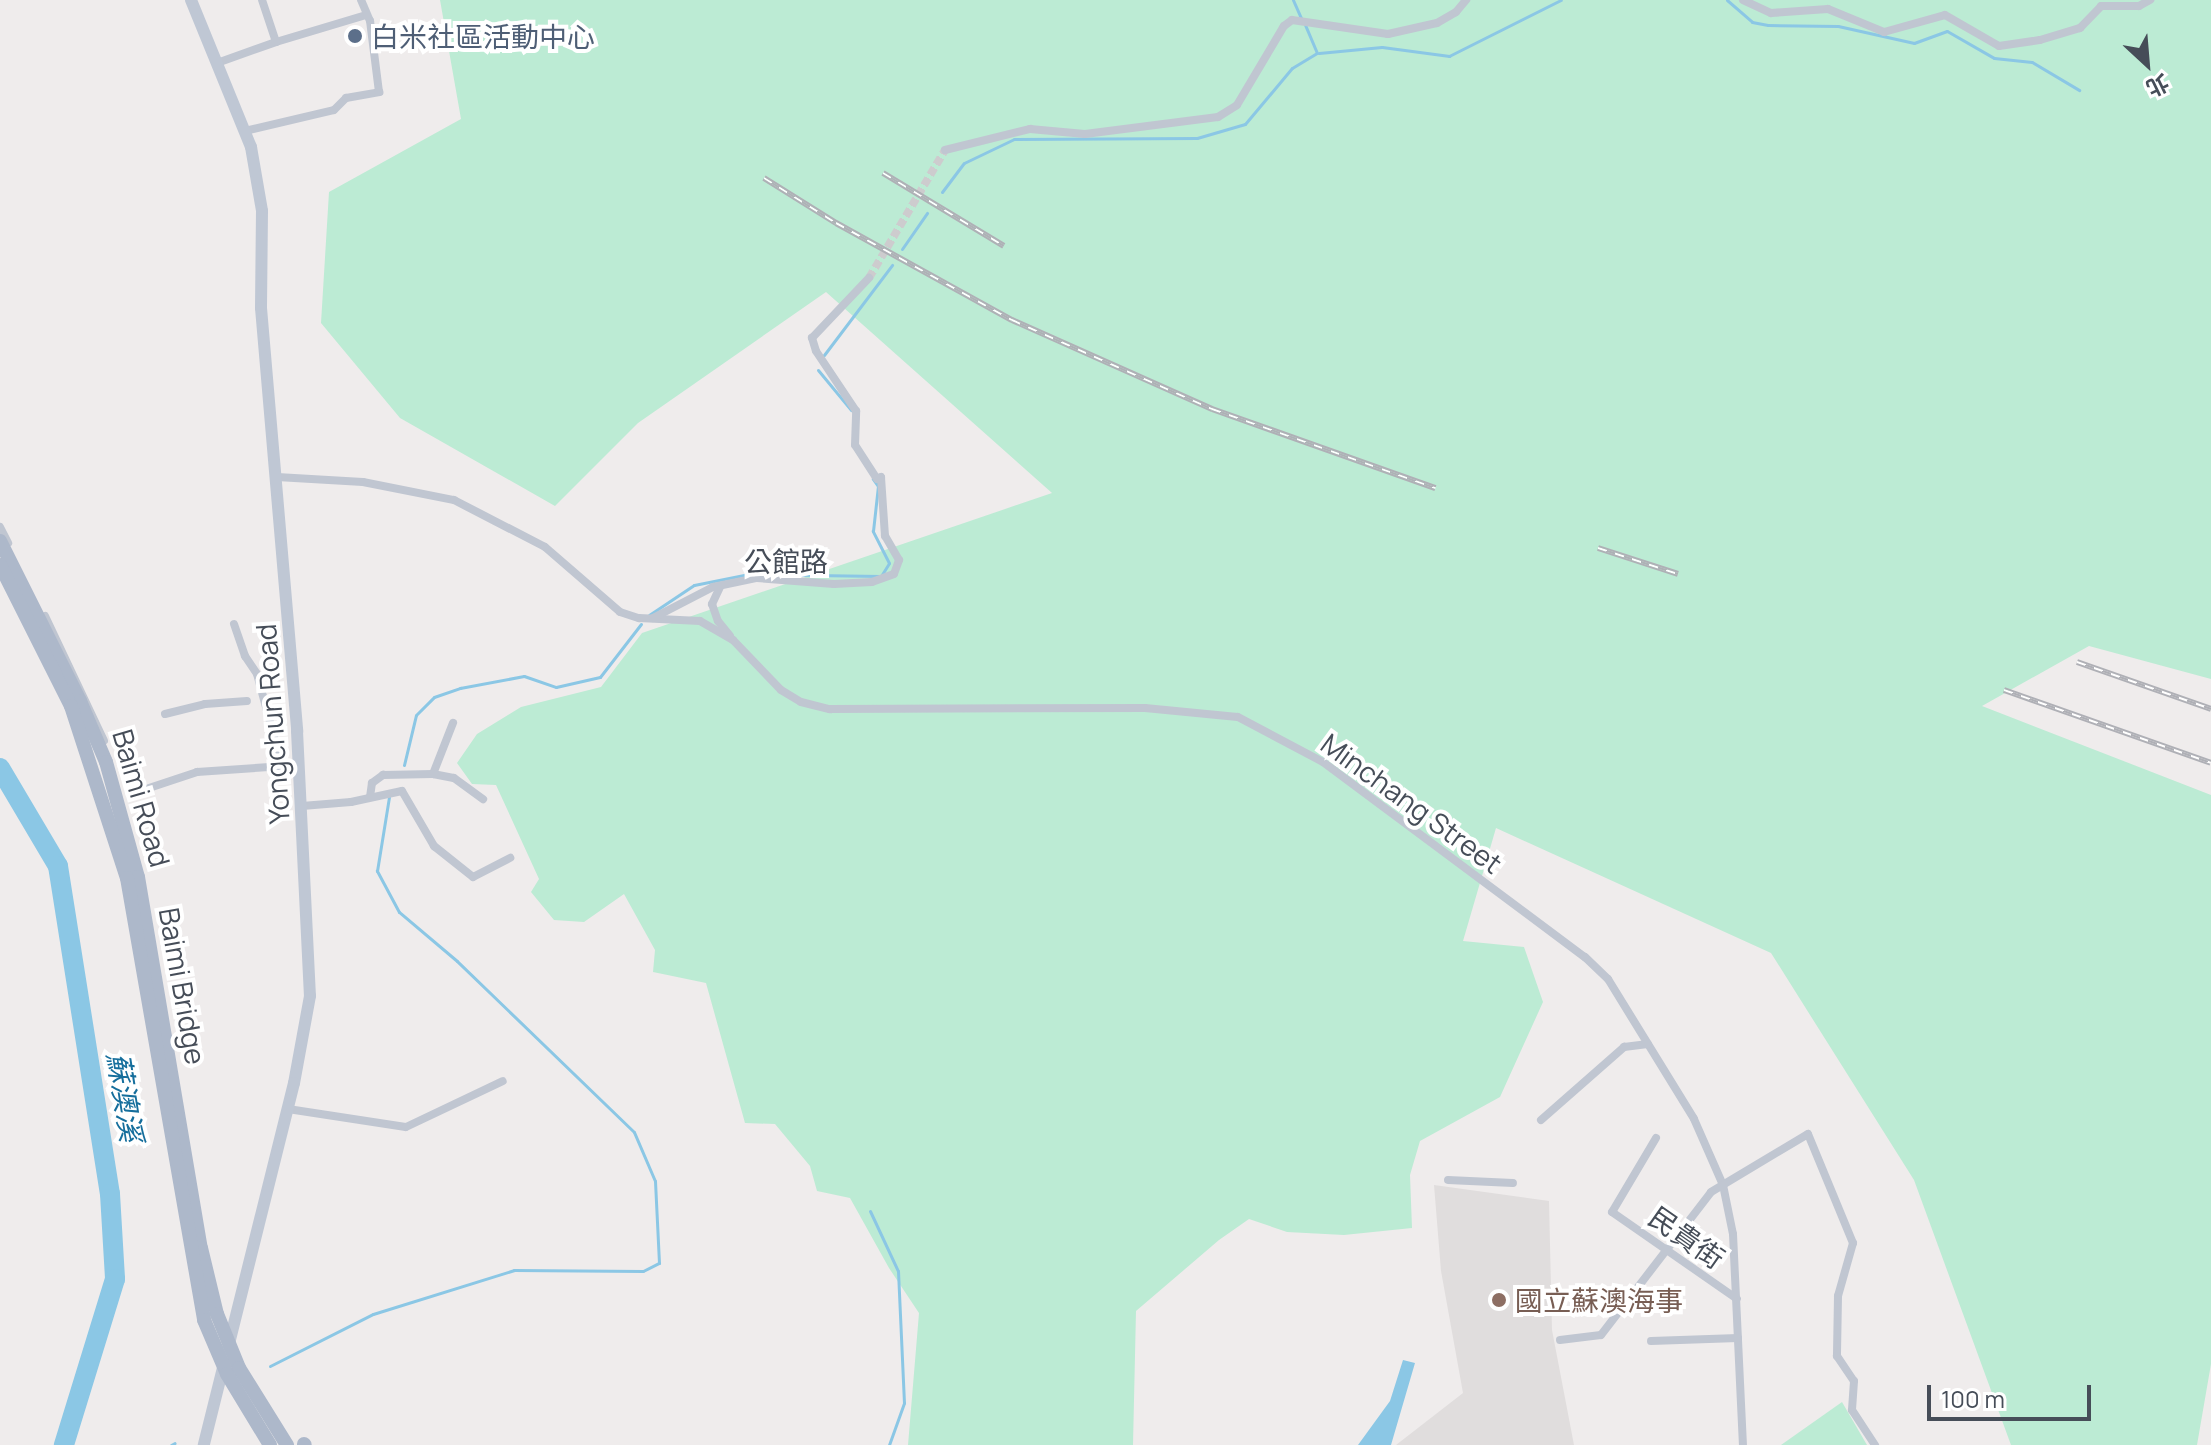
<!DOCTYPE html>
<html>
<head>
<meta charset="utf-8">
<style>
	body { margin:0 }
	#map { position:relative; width:2211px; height:1445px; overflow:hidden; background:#efecec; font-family:Manrope,"Noto Sans TC",sans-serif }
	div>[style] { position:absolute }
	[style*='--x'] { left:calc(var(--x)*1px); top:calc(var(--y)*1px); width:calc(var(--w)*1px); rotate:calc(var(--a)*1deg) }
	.education>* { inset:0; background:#e0dddd }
	.green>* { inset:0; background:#bcebd4 }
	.water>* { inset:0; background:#8bc7e5 }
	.stream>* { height:3px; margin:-1.5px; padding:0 1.5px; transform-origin:1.5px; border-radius:1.5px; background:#8bc7e5 }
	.river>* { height:20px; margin:-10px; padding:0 10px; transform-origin:10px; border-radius:10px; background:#8bc7e5 }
	.street-tunnel>* { height:8px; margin-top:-4px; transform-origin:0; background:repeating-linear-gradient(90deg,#cdccce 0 8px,transparent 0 12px) }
	.street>* { height:8px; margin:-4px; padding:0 4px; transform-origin:4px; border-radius:4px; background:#c0c6d1 }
	.secondary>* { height:12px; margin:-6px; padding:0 6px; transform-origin:6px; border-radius:6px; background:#bfc7d4 }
	.primary>* { height:14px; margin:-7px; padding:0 7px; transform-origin:7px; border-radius:7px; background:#adb8ca }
	.rail>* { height:6px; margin-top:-3px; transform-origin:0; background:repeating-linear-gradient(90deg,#fff 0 9px,#afb0b6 0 18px); box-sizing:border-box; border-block:2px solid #afb0b6 }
	.primary-bridge>* { height:14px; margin:-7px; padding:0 7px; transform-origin:7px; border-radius:7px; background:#adb8ca }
	.dots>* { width:22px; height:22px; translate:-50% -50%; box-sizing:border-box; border:4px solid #fff; border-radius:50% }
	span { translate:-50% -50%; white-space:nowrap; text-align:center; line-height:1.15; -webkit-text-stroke:8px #fff; paint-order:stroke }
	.service-label { font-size:28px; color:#4e5e75 }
	.left { translate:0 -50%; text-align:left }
	.street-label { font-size:28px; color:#464d58 }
	.education-label { font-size:28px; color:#785e54 }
	.water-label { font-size:30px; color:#156e9c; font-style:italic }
	.north { position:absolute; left:2107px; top:24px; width:80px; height:80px; -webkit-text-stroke:6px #fff; paint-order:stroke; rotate:154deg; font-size:22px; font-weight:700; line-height:32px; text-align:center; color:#464d58 }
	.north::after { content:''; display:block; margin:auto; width:28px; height:36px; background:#464d58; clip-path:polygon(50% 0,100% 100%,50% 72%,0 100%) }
	.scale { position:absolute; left:1927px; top:1385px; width:164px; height:36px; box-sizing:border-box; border:4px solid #464d58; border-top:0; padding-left:10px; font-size:24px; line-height:28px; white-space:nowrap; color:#464d58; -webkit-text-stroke:6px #fff; paint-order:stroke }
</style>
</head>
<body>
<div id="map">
	<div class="education">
		<div style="clip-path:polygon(1434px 1185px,1549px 1201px,1552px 1330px,1574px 1445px,1396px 1445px,1463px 1393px,1441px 1271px)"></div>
	</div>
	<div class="green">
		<div style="clip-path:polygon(440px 0,2211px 0,2211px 679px,2089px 646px,1982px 706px,2211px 795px,2211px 1364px,2197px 1445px,2011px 1445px,1914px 1180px,1771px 953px,1496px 828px,1463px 941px,1524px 947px,1543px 1002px,1500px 1097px,1420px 1141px,1410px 1175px,1412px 1228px,1344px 1235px,1287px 1232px,1249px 1219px,1219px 1240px,1136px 1311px,1133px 1445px,908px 1445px,919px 1313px,889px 1268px,850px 1198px,817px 1191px,810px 1166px,775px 1124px,745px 1123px,706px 983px,653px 972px,655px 950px,624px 894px,584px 922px,554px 920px,531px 892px,539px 879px,496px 785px,472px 784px,457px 763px,477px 734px,521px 707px,601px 687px,642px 633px,1052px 493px,826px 292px,638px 423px,555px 506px,400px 418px,321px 323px,329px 192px,461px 119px)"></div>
		<div style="clip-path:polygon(1842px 1402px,1867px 1445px,1781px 1445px)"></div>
	</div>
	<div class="water">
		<div style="clip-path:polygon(1403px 1360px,1415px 1363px,1391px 1445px,1358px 1445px,1390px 1401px)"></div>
	</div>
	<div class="stream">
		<div style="--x:1293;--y:0;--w:20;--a:66"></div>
		<div style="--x:1727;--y:0;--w:33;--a:41"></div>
		<div style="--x:1752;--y:22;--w:16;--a:11"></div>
		<div style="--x:1768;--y:25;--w:70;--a:0.8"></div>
		<div style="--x:1838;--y:26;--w:78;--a:12.6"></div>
		<div style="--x:1914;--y:43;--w:35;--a:-20"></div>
		<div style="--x:1947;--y:31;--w:54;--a:29.9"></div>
		<div style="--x:1994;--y:58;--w:38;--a:6"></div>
		<div style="--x:2032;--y:62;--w:55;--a:30.8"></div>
		<div style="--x:1319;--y:53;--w:63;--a:-5.4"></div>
		<div style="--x:1382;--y:47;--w:68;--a:7.7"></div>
		<div style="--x:1449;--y:56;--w:125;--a:-26.6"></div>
		<div style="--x:942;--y:192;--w:36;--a:-53"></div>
		<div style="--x:964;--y:163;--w:55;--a:-25.6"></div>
		<div style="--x:1014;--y:139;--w:183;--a:-0.3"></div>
		<div style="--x:1197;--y:138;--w:50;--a:-16.3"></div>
		<div style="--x:1245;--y:124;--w:73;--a:-50"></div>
		<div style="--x:1292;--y:68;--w:29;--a:-31"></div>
		<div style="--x:1317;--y:53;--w:30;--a:-113"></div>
		<div style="--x:902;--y:249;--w:44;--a:-55.2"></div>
		<div style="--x:824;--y:355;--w:113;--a:-52.9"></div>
		<div style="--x:818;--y:370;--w:52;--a:50.5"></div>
		<div style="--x:649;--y:615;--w:54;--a:-33.7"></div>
		<div style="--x:694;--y:585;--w:56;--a:-11.3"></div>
		<div style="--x:749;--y:574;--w:132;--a:0.9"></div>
		<div style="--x:881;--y:576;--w:15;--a:-58"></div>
		<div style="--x:889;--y:563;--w:36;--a:-117"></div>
		<div style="--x:873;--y:531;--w:45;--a:-83.7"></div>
		<div style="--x:878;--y:486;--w:9;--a:-126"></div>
		<div style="--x:404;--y:765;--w:51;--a:-76.5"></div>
		<div style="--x:416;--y:715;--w:25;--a:-45"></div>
		<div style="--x:434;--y:697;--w:28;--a:-19"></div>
		<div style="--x:460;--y:688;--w:65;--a:-10.6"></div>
		<div style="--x:524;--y:676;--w:34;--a:19"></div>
		<div style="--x:556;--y:687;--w:45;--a:-12.8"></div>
		<div style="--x:600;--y:677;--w:67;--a:-52.3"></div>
		<div style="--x:870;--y:1211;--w:66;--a:65"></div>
		<div style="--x:898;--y:1271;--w:132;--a:87.4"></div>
		<div style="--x:904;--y:1403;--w:45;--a:109.7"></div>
		<div style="--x:270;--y:1366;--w:115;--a:-26.8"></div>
		<div style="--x:373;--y:1314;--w:148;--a:-17.3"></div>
		<div style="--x:514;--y:1270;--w:129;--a:0.4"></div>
		<div style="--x:643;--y:1271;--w:18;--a:-27"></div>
		<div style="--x:659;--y:1263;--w:82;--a:-92.8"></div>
		<div style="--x:655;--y:1181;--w:53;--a:-113.2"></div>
		<div style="--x:634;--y:1132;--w:246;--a:-136"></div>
		<div style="--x:457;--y:961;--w:76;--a:-139.8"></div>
		<div style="--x:399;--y:912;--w:47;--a:-118.2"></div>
		<div style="--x:377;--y:871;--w:75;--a:-80.8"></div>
		<div style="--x:171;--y:1445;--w:4;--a:-27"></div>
	</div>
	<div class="river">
		<div style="--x:0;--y:768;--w:114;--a:59.4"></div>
		<div style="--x:58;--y:866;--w:332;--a:81"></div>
		<div style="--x:110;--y:1194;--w:85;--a:86.6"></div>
		<div style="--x:115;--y:1279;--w:174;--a:107.1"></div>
	</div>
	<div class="street-tunnel">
		<div style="--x:869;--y:278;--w:149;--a:-59.3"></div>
	</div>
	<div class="street">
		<div style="--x:1743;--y:0;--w:31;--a:25"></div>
		<div style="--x:1771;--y:13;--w:57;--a:-4"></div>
		<div style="--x:1828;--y:9;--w:61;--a:22.3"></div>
		<div style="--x:1884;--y:32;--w:63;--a:-15.6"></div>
		<div style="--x:1945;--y:15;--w:62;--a:29.9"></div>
		<div style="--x:1999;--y:46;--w:41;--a:-8.3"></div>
		<div style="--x:2040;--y:40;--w:42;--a:-16.7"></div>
		<div style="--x:2080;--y:28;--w:30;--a:-46"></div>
		<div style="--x:2101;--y:6;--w:38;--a:0"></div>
		<div style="--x:2139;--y:6;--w:13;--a:-29"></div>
		<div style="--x:276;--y:42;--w:94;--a:-16.7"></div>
		<div style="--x:217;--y:63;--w:63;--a:-19.6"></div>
		<div style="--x:276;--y:42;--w:44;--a:-108.4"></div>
		<div style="--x:245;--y:131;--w:91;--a:-13.3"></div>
		<div style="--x:334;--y:110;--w:17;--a:-45"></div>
		<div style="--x:346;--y:98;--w:34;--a:-10"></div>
		<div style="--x:379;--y:92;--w:72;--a:-97.2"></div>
		<div style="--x:370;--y:21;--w:23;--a:-113"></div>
		<div style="--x:945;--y:150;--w:88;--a:-13.9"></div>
		<div style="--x:1030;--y:129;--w:55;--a:5.2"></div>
		<div style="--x:1085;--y:134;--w:134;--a:-7.3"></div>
		<div style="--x:1218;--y:117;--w:22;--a:-32"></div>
		<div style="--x:1237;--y:105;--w:92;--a:-59.3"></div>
		<div style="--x:1284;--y:26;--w:10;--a:-37"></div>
		<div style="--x:1292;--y:20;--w:97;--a:8.3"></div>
		<div style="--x:1388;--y:34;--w:50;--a:-12.7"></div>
		<div style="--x:1437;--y:23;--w:22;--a:-30"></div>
		<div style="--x:1456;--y:12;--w:16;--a:-50"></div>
		<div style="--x:277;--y:477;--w:86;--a:3.3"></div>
		<div style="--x:363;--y:482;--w:93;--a:11.2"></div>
		<div style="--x:454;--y:500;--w:102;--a:27.3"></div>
		<div style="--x:545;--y:547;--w:99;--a:40.9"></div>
		<div style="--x:620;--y:612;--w:20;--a:18"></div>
		<div style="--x:639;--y:618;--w:61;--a:2.8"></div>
		<div style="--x:700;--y:621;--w:38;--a:30"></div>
		<div style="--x:733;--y:640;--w:69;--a:46.2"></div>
		<div style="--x:781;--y:690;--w:23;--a:31"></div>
		<div style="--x:801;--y:702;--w:30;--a:14"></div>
		<div style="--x:830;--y:709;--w:315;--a:-0.2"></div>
		<div style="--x:1145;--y:708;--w:93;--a:5.5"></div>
		<div style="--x:1238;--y:717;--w:96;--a:27.9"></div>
		<div style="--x:1323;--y:762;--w:327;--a:36.7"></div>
		<div style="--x:1585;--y:957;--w:32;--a:44"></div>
		<div style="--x:1608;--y:979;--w:164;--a:58.4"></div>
		<div style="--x:1694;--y:1119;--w:72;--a:66.3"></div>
		<div style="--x:1723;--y:1185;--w:50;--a:78.5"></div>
		<div style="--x:1733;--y:1234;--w:211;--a:87.3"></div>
		<div style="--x:0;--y:527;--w:18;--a:63"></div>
		<div style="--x:720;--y:587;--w:19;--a:115"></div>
		<div style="--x:712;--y:604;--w:18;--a:71"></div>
		<div style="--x:718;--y:621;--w:19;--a:51"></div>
		<div style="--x:45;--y:616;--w:138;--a:64.7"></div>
		<div style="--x:653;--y:618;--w:68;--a:-27.3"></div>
		<div style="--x:713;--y:587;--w:45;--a:-11.6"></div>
		<div style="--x:757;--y:578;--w:77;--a:4.5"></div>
		<div style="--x:834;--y:584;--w:38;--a:-3"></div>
		<div style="--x:872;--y:582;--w:23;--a:-20"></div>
		<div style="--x:894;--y:574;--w:15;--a:-70"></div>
		<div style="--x:899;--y:560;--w:28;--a:-120"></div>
		<div style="--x:885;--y:536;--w:59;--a:-93.9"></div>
		<div style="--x:881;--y:477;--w:4;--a:153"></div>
		<div style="--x:877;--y:479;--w:40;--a:-122.9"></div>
		<div style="--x:855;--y:445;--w:34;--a:-88"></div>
		<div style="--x:856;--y:411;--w:72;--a:-123.7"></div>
		<div style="--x:816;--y:351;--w:14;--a:-107"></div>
		<div style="--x:812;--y:338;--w:83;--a:-46.5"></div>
		<div style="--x:234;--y:624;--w:34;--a:71"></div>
		<div style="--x:245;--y:656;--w:22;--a:56"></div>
		<div style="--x:257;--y:674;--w:95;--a:74.8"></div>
		<div style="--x:165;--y:714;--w:41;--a:-14"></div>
		<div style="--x:205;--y:704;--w:42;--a:-4.1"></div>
		<div style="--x:433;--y:774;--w:55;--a:-68.6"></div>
		<div style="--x:146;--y:789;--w:54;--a:-18.4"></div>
		<div style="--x:197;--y:772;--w:102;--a:-3.9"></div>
		<div style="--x:370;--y:797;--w:14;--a:-82"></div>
		<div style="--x:372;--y:783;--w:14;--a:-36"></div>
		<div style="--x:383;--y:775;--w:50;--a:-1.1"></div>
		<div style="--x:433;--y:774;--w:21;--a:11"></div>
		<div style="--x:454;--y:778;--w:36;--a:36"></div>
		<div style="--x:302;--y:806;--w:49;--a:-4.7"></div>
		<div style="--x:351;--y:802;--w:52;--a:-12.2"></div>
		<div style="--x:402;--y:791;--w:64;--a:59.8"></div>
		<div style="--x:434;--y:846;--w:50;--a:38.5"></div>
		<div style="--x:473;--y:877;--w:42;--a:-27.2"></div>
		<div style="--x:288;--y:1109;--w:119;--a:8.7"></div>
		<div style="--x:406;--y:1127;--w:107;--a:-25.4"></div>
		<div style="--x:1541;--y:1120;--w:111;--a:-41.3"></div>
		<div style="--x:1624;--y:1047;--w:24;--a:-7"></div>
		<div style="--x:1656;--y:1138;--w:86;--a:120.7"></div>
		<div style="--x:1612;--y:1212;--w:152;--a:34.8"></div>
		<div style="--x:1448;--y:1180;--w:65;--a:2.6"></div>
		<div style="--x:1560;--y:1340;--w:41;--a:-7"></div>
		<div style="--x:1601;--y:1335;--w:180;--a:-52.4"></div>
		<div style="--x:1711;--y:1192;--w:113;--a:-30.9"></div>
		<div style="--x:1808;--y:1134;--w:118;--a:67.6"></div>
		<div style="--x:1853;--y:1243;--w:55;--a:105.8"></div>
		<div style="--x:1838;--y:1296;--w:60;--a:91"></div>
		<div style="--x:1837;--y:1356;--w:30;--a:56"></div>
		<div style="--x:1854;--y:1381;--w:29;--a:94"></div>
		<div style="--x:1852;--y:1410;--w:42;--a:56.7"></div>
		<div style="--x:1651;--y:1341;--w:87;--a:-2"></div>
	</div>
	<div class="secondary">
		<div style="--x:191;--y:0;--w:159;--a:67.8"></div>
		<div style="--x:251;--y:147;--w:65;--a:80.2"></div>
		<div style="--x:262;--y:211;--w:97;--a:90.6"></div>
		<div style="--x:261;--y:308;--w:425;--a:85.1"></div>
		<div style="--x:297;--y:731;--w:265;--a:87.2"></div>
		<div style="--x:310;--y:996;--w:88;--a:100.4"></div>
		<div style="--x:294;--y:1083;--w:373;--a:104"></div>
	</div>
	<div class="primary">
		<div style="--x:304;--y:1444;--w:1;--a:45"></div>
	</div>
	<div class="rail">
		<div style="--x:883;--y:173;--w:141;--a:31.1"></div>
		<div style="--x:764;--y:178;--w:85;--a:32"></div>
		<div style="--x:836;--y:223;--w:201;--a:28.9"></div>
		<div style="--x:1012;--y:320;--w:219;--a:24"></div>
		<div style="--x:1212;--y:409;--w:237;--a:19.5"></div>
		<div style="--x:1598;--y:548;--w:84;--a:18"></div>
		<div style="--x:2077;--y:662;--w:142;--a:19.3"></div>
		<div style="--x:2004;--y:690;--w:219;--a:19.4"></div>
	</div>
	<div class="primary-bridge">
		<div style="--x:0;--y:541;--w:179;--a:63.4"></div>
		<div style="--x:80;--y:701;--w:66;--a:66.9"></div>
		<div style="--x:106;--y:762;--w:119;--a:74.5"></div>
		<div style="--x:138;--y:877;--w:376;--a:80.4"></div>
		<div style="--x:201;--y:1248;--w:68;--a:76.4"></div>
		<div style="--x:217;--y:1314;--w:58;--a:67.8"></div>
		<div style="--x:239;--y:1368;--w:91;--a:58.1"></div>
		<div style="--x:0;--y:565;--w:158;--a:63.3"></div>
		<div style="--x:71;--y:706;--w:181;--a:72"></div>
		<div style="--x:127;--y:878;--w:449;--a:80.1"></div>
		<div style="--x:204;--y:1320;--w:59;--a:66.9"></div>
		<div style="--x:227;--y:1374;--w:83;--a:58.8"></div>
	</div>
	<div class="dots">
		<div style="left:355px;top:36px;background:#5c6f8a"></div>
		<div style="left:1499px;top:1300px;background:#8d6e63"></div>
	</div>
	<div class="service-label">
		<span class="left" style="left:371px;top:36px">白米社區活動中心</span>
	</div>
	<div class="street-label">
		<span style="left:786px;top:561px">公館路</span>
		<span style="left:272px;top:724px;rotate:-94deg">Yongchun Road</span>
		<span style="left:142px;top:798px;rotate:74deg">Baimi Road</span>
		<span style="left:1412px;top:803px;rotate:36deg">Minchang Street</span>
		<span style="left:183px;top:986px;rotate:80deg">Baimi Bridge</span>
		<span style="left:1687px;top:1237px;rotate:35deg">民貴街</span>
	</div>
	<div class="education-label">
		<span class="left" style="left:1515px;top:1300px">國立蘇澳海事</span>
	</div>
	<div class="water-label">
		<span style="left:125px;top:1097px;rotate:81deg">蘇澳溪</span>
	</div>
	<div class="north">北</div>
	<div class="scale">100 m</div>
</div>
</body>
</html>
